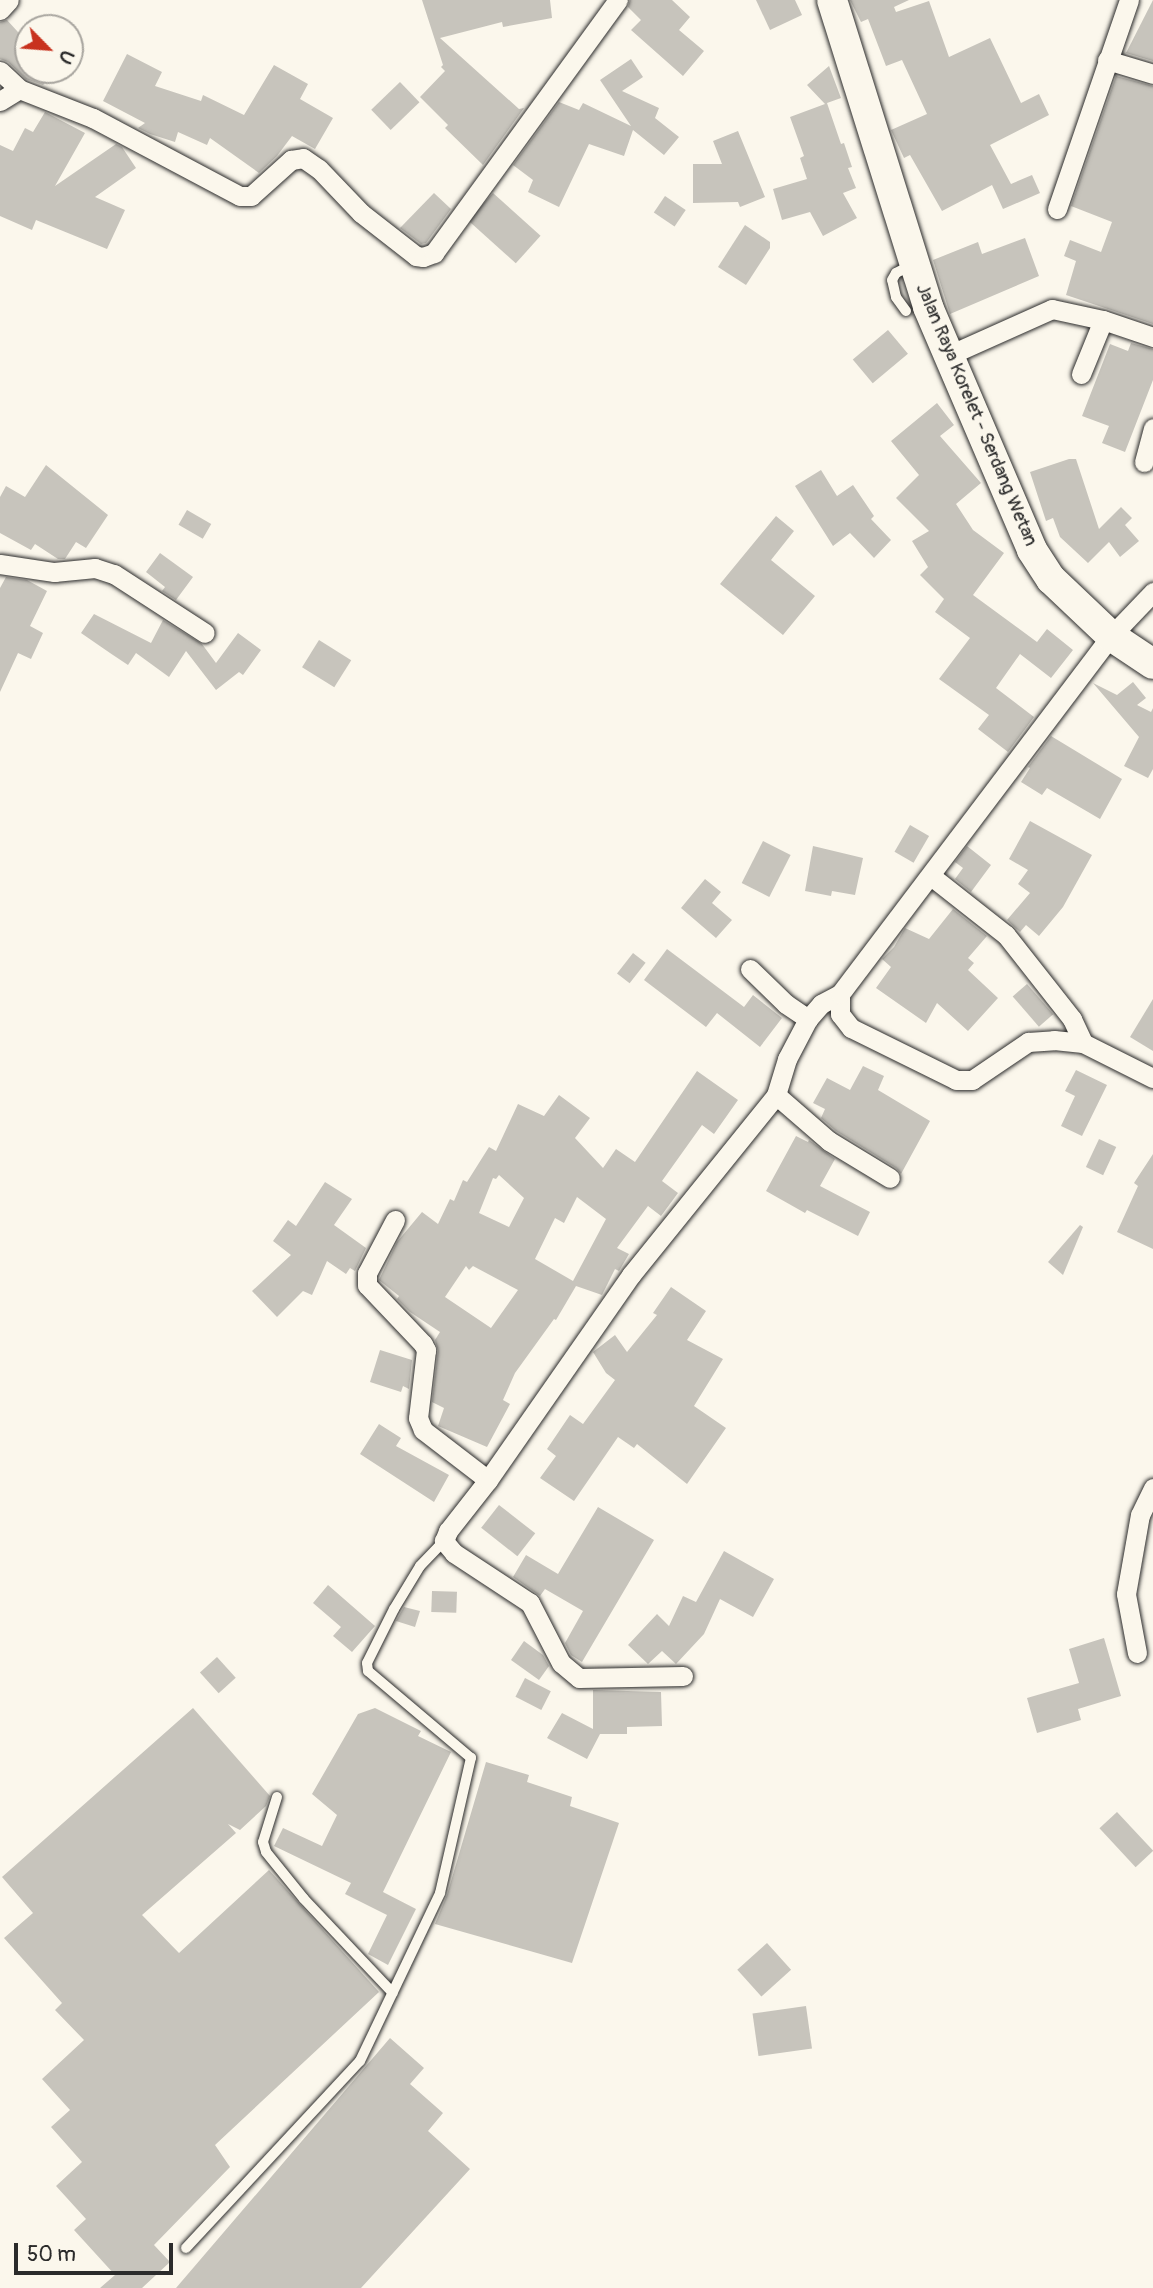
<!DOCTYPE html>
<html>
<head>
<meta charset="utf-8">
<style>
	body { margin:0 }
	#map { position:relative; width:1153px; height:2288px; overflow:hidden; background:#fbf7ec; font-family:Pangolin,sans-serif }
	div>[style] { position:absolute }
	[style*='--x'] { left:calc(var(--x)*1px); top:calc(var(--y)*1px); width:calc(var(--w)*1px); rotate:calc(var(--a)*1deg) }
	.building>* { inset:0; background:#c7c4bc; transform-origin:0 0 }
	.roads { filter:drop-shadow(0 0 2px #2b2b2b) drop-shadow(0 0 2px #2b2b2b) }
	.lane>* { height:10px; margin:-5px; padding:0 5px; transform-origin:5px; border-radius:5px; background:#fbf7ec }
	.street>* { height:19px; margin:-9.5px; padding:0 9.5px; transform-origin:9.5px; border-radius:9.5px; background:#fbf7ec }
	.primary>* { height:30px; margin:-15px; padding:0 15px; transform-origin:15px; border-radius:15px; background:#fbf7ec }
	span { translate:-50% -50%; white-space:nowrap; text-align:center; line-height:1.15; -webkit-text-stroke:5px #fbf7ec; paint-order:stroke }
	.street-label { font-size:19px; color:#2b2b2b }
	.north { position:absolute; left:14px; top:14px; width:70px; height:70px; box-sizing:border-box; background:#fbf7ec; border:2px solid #a8a59f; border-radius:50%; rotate:115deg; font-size:19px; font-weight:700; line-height:28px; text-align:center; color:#2b2b2b }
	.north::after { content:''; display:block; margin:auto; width:24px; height:32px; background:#c8321e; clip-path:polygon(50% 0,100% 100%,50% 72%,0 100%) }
	.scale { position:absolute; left:14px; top:2243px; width:159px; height:32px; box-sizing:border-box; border:4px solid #2b2b2b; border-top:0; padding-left:9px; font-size:21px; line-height:24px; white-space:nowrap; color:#2b2b2b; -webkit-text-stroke:5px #fbf7ec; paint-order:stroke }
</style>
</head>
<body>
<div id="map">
	<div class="building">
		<div style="clip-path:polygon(422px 0,550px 0,552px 18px,503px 27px,502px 22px,440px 38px,519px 109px,524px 108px,483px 165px,445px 128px,448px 125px,420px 97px,445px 71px,441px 67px,443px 65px)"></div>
		<div style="clip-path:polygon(630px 0,672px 0,690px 17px,679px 30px,704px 51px,683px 76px,631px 30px,641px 20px,628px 7px)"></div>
		<div style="clip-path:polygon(756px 0,795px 0,802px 15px,770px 30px)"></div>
		<div style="clip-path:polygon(850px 0,909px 0,894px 7px,896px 12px,929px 1px,949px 57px,990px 38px,1021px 103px,1039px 94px,1049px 115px,990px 145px,1011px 184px,1032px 175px,1040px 193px,1003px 209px,992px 185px,942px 211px,910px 155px,904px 158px,891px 130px,927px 114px,902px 60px,886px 66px,868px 19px,861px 22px)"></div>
		<div style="clip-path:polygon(1153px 0,1153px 61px,1126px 53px)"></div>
		<div style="clip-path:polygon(7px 20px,28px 43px,28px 64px,22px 70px,59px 70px,43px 85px,26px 79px,8px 62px,0 59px,0 22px)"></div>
		<div style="clip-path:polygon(127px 54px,162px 72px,155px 86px,201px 101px,203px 95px,244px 115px,274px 65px,308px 84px,300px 99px,333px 118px,315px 149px,292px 136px,277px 156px,259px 173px,210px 138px,207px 145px,178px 132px,175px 142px,150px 134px,138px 128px,145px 123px,103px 101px)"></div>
		<div style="clip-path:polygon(631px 59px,643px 77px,622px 91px,659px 108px,655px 118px,679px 137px,664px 155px,633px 130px,624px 156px,589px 144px,559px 207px,528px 192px,533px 180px,513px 165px,559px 102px,579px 110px,583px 103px,631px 126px,600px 80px)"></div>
		<div style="clip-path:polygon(829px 66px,841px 98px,827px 103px,841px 144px,844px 143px,852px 167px,848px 168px,856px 188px,843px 193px,857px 218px,823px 236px,810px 212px,782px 220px,773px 189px,807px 179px,800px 158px,804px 156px,790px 117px,825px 104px,807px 85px)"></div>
		<div style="clip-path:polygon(1116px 76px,1153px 86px,1153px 324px,1066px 295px,1076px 261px,1064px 256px,1070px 240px,1101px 252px,1112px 222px,1071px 206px)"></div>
		<div style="left:400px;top:82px;width:28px;height:40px;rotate:46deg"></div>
		<div style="clip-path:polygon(45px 112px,85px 133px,55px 186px,116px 144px,122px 147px,136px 168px,95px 197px,125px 210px,107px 249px,36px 220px,32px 230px,0 216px,0 145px,13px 151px,25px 128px,33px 132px)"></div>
		<div style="clip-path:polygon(738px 131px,765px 197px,740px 207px,738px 202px,693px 203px,693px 164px,722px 164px,713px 141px)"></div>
		<div style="clip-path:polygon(434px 193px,451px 209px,426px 243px,421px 244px,400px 228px)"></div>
		<div style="left:493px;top:193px;width:64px;height:37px;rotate:42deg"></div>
		<div style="left:665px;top:196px;width:25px;height:20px;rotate:34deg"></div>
		<div style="clip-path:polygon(745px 225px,770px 242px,770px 248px,746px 285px,718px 267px)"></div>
		<div style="clip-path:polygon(1025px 238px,1039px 276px,950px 314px,933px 260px,978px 242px,982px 254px)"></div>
		<div style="left:888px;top:330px;width:31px;height:46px;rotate:50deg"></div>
		<div style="clip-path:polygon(1131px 343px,1153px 349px,1153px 380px,1125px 452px,1102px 443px,1109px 426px,1082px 416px,1110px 344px,1128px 351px)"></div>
		<div style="clip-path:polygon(937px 403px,954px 425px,940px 436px,981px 483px,956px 504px,973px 530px,1004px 553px,973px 595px,1037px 642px,1047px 629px,1073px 650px,1051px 678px,1020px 654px,996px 688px,1034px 717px,1008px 752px,978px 729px,989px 715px,939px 679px,970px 638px,935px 612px,944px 599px,920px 575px,928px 567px,912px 541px,929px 531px,896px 498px,919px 475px,891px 441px)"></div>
		<div style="clip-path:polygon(1069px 459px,1076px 459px,1099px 529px,1121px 507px,1132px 518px,1125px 525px,1139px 541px,1120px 557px,1109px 542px,1088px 563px,1060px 537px,1053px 518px,1046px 521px,1030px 472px)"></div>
		<div style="clip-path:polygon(46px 465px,108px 515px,86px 548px,76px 542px,65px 559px,58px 559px,35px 544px,31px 550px,0 533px,0 497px,6px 486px,25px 497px)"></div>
		<div style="clip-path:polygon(821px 470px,837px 496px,853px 485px,874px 516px,871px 519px,891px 540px,874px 558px,850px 533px,833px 546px,795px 486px)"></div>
		<div style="left:187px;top:510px;width:28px;height:17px;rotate:30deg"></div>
		<div style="clip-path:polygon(776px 516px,794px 531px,771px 560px,815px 596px,783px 635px,720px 584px)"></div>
		<div style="clip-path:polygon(160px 553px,193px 577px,176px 600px,162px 591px,165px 587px,146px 572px)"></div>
		<div style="clip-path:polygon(6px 577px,27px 580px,47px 591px,30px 626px,43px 633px,31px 659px,18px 653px,0 692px,0 588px)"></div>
		<div style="clip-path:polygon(94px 614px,151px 643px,163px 620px,202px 644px,216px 663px,238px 633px,261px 650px,243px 675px,239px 672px,216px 690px,186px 651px,169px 677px,136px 653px,128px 665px,110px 653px,81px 633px)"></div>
		<div style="left:319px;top:640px;width:38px;height:32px;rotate:32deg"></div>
		<div style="clip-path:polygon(1133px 682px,1146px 698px,1137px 705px,1151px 712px,1153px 708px,1153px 769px,1148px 778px,1124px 766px,1139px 737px,1093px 683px,1117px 695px)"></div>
		<div style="clip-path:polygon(1051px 736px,1122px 779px,1100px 819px,1047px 788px,1042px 795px,1021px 782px,1030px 768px,1028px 767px)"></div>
		<div style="clip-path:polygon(1030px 821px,1092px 855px,1063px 907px,1039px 936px,1026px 925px,1020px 932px,1007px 920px,1030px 893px,1018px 884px,1028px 870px,1009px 859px)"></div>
		<div style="left:910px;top:825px;width:22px;height:31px;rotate:30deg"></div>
		<div style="left:763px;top:841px;width:31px;height:47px;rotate:27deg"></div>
		<div style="clip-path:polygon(813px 846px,863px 858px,855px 895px,832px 891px,831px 896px,805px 891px)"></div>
		<div style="clip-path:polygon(967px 846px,991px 865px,971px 892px,955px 879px,963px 868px,955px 862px)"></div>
		<div style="clip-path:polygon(705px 879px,721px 892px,712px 903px,732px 920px,716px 938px,681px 908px)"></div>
		<div style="clip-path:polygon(953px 909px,987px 936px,968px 958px,974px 963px,968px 970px,998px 998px,968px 1031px,937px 1003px,926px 1023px,876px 988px,891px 967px,882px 959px,894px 947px,905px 928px,929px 939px)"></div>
		<div style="clip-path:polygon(667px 949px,744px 1007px,753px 995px,782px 1018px,760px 1047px,717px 1013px,706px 1027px,644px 980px)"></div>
		<div style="left:633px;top:953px;width:16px;height:26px;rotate:38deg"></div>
		<div style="left:1027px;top:984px;width:40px;height:19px;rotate:49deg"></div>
		<div style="clip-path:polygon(1153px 999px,1153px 1051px,1130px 1037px)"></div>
		<div style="clip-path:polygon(863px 1066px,884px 1076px,878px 1090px,930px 1121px,901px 1174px,896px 1168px,836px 1131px,821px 1118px,825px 1109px,813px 1103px,827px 1078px,850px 1090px)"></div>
		<div style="clip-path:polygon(1076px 1070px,1107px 1085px,1082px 1136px,1061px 1126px,1075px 1096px,1065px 1091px)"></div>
		<div style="clip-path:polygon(evenodd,697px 1071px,738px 1100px,714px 1134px,702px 1125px,662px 1181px,678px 1193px,661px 1216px,648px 1206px,617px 1248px,629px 1254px,619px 1271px,615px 1269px,602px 1295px,576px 1286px,556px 1320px,554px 1319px,515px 1373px,503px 1400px,510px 1404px,487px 1447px,438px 1426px,444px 1408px,432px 1402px,438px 1351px,435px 1340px,440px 1332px,410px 1312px,397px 1299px,399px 1296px,379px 1280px,397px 1242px,422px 1212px,438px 1224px,450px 1199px,454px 1201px,463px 1180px,467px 1182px,489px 1147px,496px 1151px,518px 1104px,544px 1116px,559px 1095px,590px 1118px,575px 1138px,603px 1168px,616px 1149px,635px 1162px,697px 1071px,499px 1175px,524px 1198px,509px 1227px,479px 1213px,493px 1178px,496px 1179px,499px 1175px,697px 1071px,577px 1197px,606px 1219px,573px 1281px,535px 1259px,555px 1218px,564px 1223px,577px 1197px,697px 1071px,466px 1266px,469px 1270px,473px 1266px,518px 1290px,491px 1328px,445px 1297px,466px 1266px)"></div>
		<div style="clip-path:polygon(796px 1136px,808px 1142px,809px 1140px,835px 1159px,820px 1186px,870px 1212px,858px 1236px,807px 1210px,805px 1213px,766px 1191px)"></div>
		<div style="left:1099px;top:1139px;width:19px;height:31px;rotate:25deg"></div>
		<div style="clip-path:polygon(1153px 1154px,1153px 1249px,1117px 1232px,1138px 1186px,1134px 1183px)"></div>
		<div style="clip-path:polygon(325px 1182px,352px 1199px,334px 1225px,366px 1248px,355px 1271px,350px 1268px,346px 1274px,327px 1261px,312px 1295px,303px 1291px,277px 1317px,252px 1291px,291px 1255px,273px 1241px,288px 1220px,296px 1226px)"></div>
		<div style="clip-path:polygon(1080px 1225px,1083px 1227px,1063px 1275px,1048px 1262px)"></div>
		<div style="clip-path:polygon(671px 1287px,706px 1311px,687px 1340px,723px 1359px,694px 1406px,726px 1428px,687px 1484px,637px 1444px,634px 1448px,618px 1437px,574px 1501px,540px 1478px,556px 1456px,547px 1449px,570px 1415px,583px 1424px,615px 1380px,606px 1373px,593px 1352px,615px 1335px,627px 1352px,657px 1315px,653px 1313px)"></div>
		<div style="clip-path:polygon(380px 1350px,412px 1360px,409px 1389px,403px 1386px,401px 1392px,370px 1382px)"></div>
		<div style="clip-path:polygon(379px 1424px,401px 1438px,396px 1446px,449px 1475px,434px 1502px,360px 1454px)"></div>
		<div style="left:499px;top:1505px;width:46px;height:29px;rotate:38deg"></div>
		<div style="clip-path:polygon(598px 1507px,654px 1540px,582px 1662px,571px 1655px,565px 1643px,583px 1611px,545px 1589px,540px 1596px,513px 1577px,526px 1555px,558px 1574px)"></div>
		<div style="clip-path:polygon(724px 1551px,774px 1579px,753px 1617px,720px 1599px,704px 1634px,676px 1664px,662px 1651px,648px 1664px,628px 1645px,657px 1614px,669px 1626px,683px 1596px,696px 1602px)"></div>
		<div style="clip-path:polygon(328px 1585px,375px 1626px,352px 1652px,333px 1636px,341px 1627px,313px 1603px)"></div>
		<div style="left:432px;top:1591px;width:25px;height:21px;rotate:2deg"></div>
		<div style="clip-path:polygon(404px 1607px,420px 1611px,415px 1627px,396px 1621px)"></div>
		<div style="clip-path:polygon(1104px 1638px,1121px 1696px,1078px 1709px,1081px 1720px,1037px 1733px,1027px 1698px,1079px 1683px,1069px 1649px)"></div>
		<div style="clip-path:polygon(524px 1641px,543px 1655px,549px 1666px,539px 1680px,511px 1660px)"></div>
		<div style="left:217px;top:1657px;width:28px;height:23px;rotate:48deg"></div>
		<div style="left:525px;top:1678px;width:29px;height:21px;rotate:27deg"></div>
		<div style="clip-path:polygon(593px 1690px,661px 1692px,662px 1726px,627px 1727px,627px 1734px,600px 1734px,587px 1759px,547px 1738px,562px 1713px,593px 1729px)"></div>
		<div style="clip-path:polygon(193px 1708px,270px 1796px,266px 1806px,240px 1830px,228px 1824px,236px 1833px,142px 1915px,179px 1953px,269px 1870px,379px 1992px,215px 2145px,230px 2167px,154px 2245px,170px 2262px,142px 2288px,100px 2288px,115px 2275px,74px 2230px,86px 2219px,56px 2186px,82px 2162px,51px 2127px,70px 2110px,42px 2079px,84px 2040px,55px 2010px,62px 2003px,4px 1938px,33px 1913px,2px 1877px)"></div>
		<div style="clip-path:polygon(375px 1708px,421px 1731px,418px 1736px,451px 1752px,383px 1892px,416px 1909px,388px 1965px,368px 1954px,387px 1915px,345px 1894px,351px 1883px,274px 1846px,283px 1828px,322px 1846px,337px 1815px,312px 1794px,358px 1714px)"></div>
		<div style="clip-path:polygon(486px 1762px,529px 1775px,527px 1782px,572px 1797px,570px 1806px,619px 1823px,572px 1963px,435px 1924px,447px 1895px)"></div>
		<div style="left:1117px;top:1812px;width:53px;height:24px;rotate:47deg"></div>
		<div style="left:767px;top:1943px;width:36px;height:40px;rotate:48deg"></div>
		<div style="left:806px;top:2006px;width:43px;height:54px;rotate:82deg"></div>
		<div style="clip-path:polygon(390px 2038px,424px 2068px,410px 2084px,443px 2113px,428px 2131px,470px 2169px,361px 2288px,176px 2288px)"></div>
	</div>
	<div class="roads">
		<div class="lane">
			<div style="--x:906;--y:311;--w:17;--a:-126"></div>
			<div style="--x:896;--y:297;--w:17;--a:-103"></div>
			<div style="--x:892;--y:280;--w:8;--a:-60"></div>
			<div style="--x:896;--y:273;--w:16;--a:-27"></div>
			<div style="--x:277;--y:1797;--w:47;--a:107.3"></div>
			<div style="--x:263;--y:1842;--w:10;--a:73"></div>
			<div style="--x:266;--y:1852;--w:60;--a:51"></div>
			<div style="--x:304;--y:1899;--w:129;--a:46.6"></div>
			<div style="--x:186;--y:2248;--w:255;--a:-47.1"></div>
			<div style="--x:360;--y:2061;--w:186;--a:-64.5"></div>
			<div style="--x:440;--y:1893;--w:139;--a:-77.1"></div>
			<div style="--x:471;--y:1758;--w:135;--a:-139.8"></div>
			<div style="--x:368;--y:1671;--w:8;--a:-97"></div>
			<div style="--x:367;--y:1663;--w:60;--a:-63.4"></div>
			<div style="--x:394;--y:1609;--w:50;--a:-58.8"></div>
			<div style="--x:420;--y:1566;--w:35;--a:-46"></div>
		</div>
		<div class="street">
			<div style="--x:0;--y:10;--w:13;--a:-48"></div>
			<div style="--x:1107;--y:60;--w:48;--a:16.9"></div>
			<div style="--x:0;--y:71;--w:26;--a:43"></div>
			<div style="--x:19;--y:89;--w:79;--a:21.4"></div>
			<div style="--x:93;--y:118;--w:166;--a:28"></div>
			<div style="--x:240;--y:196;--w:11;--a:0"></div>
			<div style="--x:251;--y:196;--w:54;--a:-42"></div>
			<div style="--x:291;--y:160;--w:12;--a:-9"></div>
			<div style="--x:303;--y:158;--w:19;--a:35"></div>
			<div style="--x:319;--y:169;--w:61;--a:46.3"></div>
			<div style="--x:361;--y:213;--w:70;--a:38"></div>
			<div style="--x:416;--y:256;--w:7;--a:8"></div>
			<div style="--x:423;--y:257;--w:12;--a:-20"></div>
			<div style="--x:434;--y:253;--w:313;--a:-54"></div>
			<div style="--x:0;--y:101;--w:22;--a:-32"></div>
			<div style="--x:1057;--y:209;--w:221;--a:-71"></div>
			<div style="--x:947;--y:356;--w:115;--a:-24.1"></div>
			<div style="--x:1052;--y:309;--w:52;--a:12.2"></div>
			<div style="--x:1103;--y:320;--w:53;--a:18.8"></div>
			<div style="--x:1081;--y:374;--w:58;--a:-67.8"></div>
			<div style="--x:1144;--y:462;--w:35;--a:-75"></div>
			<div style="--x:0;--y:564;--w:55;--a:8.4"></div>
			<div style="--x:54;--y:572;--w:41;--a:-5.6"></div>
			<div style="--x:95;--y:568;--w:20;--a:18"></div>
			<div style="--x:114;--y:574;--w:108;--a:33"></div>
			<div style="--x:931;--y:876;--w:95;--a:38.2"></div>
			<div style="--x:1006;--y:935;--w:107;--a:51.8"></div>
			<div style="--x:1072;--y:1019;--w:26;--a:65"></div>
			<div style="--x:750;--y:969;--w:50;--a:44.2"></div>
			<div style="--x:786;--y:1004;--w:27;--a:34"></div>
			<div style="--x:840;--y:994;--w:20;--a:90"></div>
			<div style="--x:840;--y:1014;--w:18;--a:52"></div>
			<div style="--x:851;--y:1028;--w:117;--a:26.3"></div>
			<div style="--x:956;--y:1080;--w:16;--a:0"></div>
			<div style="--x:972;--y:1080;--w:68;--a:-34.2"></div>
			<div style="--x:1028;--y:1042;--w:26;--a:-4"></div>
			<div style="--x:1054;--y:1040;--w:29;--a:6"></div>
			<div style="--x:1083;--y:1043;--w:78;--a:26.6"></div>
			<div style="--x:776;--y:1095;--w:70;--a:41"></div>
			<div style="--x:829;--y:1141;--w:71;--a:31.2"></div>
			<div style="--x:395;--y:1220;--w:60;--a:117.8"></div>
			<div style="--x:367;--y:1273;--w:12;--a:90"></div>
			<div style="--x:367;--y:1285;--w:81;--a:46.5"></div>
			<div style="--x:423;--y:1344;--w:7;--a:63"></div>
			<div style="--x:426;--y:1350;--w:68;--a:96.7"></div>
			<div style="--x:418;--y:1418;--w:13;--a:67"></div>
			<div style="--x:423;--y:1430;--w:82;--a:37.6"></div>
			<div style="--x:1137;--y:1653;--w:60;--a:-100.6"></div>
			<div style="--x:1126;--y:1594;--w:80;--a:-80"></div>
			<div style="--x:1140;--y:1515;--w:30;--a:-64"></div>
			<div style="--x:683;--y:1676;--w:104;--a:178.9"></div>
			<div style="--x:579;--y:1678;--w:23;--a:-140"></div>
			<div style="--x:561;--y:1663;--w:68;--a:-117.3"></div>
			<div style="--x:530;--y:1603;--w:91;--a:-146.7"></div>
			<div style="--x:454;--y:1553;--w:16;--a:-130"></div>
			<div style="--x:444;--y:1541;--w:11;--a:-68"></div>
			<div style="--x:448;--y:1531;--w:65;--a:-51.9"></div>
			<div style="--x:488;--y:1480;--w:250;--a:-55.1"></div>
			<div style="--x:631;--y:1275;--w:231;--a:-51.1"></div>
			<div style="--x:776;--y:1095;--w:38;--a:-73"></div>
			<div style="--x:787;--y:1059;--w:45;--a:-62.3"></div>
			<div style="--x:808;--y:1019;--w:20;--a:-49"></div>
			<div style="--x:821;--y:1004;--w:21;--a:-28"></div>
			<div style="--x:840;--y:994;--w:449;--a:-52.9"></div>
			<div style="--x:1111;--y:636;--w:61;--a:-46.3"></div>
		</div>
		<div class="primary">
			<div style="--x:832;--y:0;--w:322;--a:72.6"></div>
			<div style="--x:928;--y:307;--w:264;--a:66.8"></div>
			<div style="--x:1032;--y:550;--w:35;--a:57"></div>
			<div style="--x:1051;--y:579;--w:83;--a:43.5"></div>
			<div style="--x:1111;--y:636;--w:50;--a:33.7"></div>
		</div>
	</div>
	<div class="street-label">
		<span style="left:976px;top:415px;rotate:67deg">Jalan Raya Korelet - Serdang Wetan</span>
	</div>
	<div class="north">U</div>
	<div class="scale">50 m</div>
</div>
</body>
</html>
